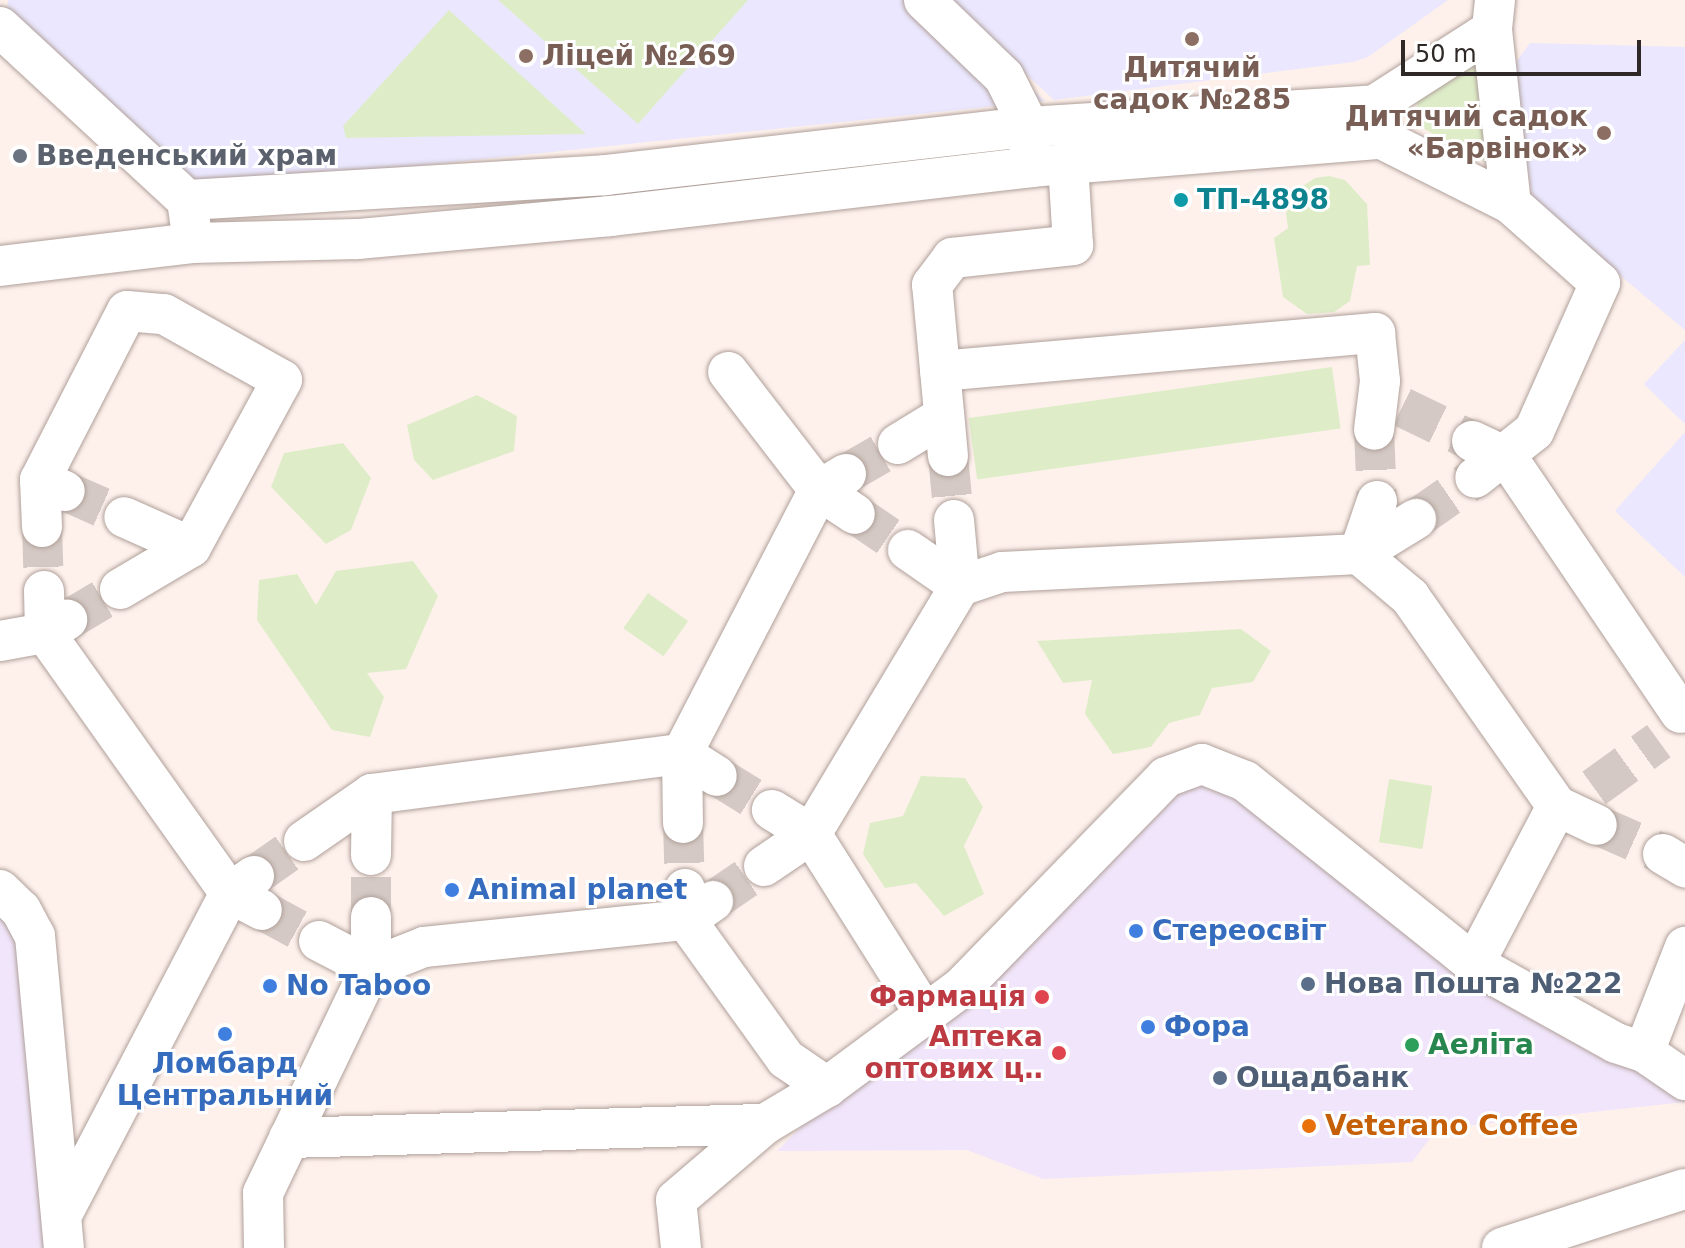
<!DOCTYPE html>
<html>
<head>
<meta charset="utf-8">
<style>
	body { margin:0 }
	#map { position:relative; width:1685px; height:1248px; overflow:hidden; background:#fef1ec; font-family:"DejaVu Sans",sans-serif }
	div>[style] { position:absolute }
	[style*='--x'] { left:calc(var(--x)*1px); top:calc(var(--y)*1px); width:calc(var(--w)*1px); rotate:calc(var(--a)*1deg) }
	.commercial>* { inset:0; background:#f0e5fa }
	.education>* { inset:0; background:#eae7fe }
	.green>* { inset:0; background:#deedc8; transform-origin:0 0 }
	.minor-tunnel>* { height:40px; margin-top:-20px; transform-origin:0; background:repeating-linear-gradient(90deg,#d4c9c4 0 40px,transparent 0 60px) }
	.roads { filter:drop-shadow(0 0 2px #b0a09a) drop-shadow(0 0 2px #b0a09a) }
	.minor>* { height:40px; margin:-20px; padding:0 20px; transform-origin:20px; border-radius:20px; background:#fff }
	.dots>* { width:22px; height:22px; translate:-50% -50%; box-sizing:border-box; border:4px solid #fff; border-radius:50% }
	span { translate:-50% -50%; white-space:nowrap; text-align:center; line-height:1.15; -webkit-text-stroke:6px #fff; paint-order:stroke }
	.education-label { font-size:28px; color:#785e54; font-weight:700 }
	.left { translate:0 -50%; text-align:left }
	.right { translate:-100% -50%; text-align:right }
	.worship-label { font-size:28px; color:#5b616d; font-weight:700 }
	.culture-label { font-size:28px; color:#0d838f; font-weight:700 }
	.shop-label { font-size:28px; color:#366cbe; font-weight:700 }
	.service-label { font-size:28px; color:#4e5e75; font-weight:700 }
	.health-label { font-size:28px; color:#be3a42; font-weight:700 }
	.leisure-label { font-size:28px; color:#27864d; font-weight:700 }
	.food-label { font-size:28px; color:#c56008; font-weight:700 }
	.scale { position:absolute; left:1401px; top:40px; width:240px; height:36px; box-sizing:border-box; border:4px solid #2e2826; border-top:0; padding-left:10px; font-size:24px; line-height:28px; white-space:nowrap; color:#2e2826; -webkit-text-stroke:6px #fff; paint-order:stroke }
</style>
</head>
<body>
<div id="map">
	<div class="commercial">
		<div style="clip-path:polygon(1217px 755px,1470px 945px,1685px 1062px,1685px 1102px,1437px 1129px,1412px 1162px,1043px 1179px,967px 1150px,777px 1151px,1158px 767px)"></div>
		<div style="clip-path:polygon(0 876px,41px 920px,73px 1248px,0 1248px)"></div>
	</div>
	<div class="education">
		<div style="clip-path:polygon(8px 0,933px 0,1045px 101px,204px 188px,7px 12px)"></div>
		<div style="clip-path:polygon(946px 0,1448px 0,1368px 57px,1353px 62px,1054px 100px)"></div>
		<div style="clip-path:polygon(1530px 43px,1685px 47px,1685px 330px,1532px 201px,1514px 65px)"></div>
		<div style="clip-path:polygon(1685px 340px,1685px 424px,1644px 384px)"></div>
		<div style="clip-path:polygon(1685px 432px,1685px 577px,1615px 511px)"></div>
	</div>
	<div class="green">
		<div style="clip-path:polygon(498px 0,748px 0,638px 124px)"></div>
		<div style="clip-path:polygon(449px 10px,586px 134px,346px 138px,343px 126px)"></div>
		<div style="clip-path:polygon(1486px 47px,1500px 170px,1417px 125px,1417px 95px)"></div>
		<div style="clip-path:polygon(1329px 176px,1345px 180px,1367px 204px,1370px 265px,1357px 266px,1350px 301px,1334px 312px,1307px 314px,1283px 297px,1274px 238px,1288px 228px,1286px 213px,1294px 192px,1315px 178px)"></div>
		<div style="left:1332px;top:367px;width:62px;height:367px;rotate:82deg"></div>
		<div style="clip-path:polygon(477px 395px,517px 416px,514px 451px,433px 480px,414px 460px,407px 425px)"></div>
		<div style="clip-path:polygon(343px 443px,371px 478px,351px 530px,326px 544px,271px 487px,284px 453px)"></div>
		<div style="clip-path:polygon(413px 561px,438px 596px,406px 669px,367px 673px,384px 697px,370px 737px,332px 730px,257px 620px,259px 580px,297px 574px,316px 605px,336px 571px)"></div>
		<div style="left:648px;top:593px;width:49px;height:43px;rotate:35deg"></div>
		<div style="clip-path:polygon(1241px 629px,1271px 651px,1253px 682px,1212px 688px,1200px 715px,1169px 723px,1151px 747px,1113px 754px,1085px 714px,1092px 680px,1063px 683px,1037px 641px)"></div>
		<div style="clip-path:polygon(921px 776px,965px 778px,983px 807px,964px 846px,984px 894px,944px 916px,916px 883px,885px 888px,863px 854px,870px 823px,903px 816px)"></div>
		<div style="left:1389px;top:779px;width:44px;height:64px;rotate:9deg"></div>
	</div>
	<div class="minor-tunnel">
		<div style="--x:1402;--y:407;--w:78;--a:25.9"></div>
		<div style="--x:1374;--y:430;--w:71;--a:87.6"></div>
		<div style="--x:948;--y:456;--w:64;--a:84.6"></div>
		<div style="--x:846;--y:474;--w:60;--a:-30"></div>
		<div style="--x:65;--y:491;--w:64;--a:23.8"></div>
		<div style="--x:855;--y:514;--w:64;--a:34.2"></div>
		<div style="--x:1416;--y:519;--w:72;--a:-34.8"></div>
		<div style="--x:42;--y:527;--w:64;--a:88.2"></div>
		<div style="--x:68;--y:620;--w:61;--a:-30.8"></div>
		<div style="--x:717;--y:776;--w:65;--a:31.7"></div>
		<div style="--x:1594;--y:788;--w:80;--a:-35.9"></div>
		<div style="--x:683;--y:823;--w:66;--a:88.3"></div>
		<div style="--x:1597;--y:825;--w:72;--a:23.7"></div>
		<div style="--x:254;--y:876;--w:61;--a:-35"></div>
		<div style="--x:713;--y:901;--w:62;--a:-34.5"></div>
		<div style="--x:262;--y:910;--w:65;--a:28.5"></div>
		<div style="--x:371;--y:917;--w:62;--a:-90"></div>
	</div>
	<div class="roads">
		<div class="minor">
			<div style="--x:924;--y:0;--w:111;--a:43.9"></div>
			<div style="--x:1004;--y:77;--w:56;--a:63.4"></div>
			<div style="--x:1029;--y:127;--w:25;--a:88"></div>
			<div style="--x:1495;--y:0;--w:30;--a:96"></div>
			<div style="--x:1492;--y:30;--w:175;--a:83.8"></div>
			<div style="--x:0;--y:27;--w:255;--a:42.8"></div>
			<div style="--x:187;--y:200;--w:27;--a:82"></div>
			<div style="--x:1381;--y:131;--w:27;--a:-103"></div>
			<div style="--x:1375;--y:105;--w:139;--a:-32.7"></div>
			<div style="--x:187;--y:200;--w:419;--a:-3.4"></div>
			<div style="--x:605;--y:175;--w:427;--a:-6.5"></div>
			<div style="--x:1029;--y:127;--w:347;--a:-3.6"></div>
			<div style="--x:0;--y:266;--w:193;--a:-6.8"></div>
			<div style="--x:192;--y:243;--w:166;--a:-1.4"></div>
			<div style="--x:358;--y:239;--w:253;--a:-5.2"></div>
			<div style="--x:610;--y:216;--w:424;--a:-6.6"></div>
			<div style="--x:1031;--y:167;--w:352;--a:-4.6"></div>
			<div style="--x:1382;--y:139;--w:144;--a:26.7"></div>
			<div style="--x:1511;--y:204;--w:119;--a:41.6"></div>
			<div style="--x:1600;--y:283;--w:162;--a:114"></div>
			<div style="--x:1534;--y:431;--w:75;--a:141.5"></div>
			<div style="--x:940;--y:371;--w:437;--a:-5"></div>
			<div style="--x:1375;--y:333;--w:48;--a:84.1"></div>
			<div style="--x:1380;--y:381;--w:49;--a:97"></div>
			<div style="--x:1472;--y:441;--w:38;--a:25"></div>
			<div style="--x:1507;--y:457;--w:309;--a:55.9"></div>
			<div style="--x:898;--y:444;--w:54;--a:-31.3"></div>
			<div style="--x:948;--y:456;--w:172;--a:-95.3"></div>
			<div style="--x:932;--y:285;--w:34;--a:-53"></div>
			<div style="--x:952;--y:258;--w:122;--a:-6.1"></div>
			<div style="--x:1073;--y:245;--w:81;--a:-93.5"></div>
			<div style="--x:846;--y:474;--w:31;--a:149"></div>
			<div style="--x:819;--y:490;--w:43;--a:33.7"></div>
			<div style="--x:40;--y:480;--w:190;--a:-62.8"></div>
			<div style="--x:127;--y:311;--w:37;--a:5"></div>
			<div style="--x:164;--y:314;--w:135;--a:29.2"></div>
			<div style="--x:282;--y:380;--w:190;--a:118.6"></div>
			<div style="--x:1377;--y:501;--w:56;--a:108.8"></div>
			<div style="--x:1359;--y:554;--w:67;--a:40.1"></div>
			<div style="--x:1410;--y:597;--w:256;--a:54.9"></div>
			<div style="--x:1557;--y:806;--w:178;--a:117.7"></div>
			<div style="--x:954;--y:520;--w:66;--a:84.8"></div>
			<div style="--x:42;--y:527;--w:47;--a:-92.4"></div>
			<div style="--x:40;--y:480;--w:27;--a:24"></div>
			<div style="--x:908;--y:550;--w:63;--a:34.7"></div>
			<div style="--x:120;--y:589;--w:82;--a:-30.6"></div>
			<div style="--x:191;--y:547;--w:73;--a:-155.9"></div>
			<div style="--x:44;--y:591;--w:42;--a:88.6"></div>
			<div style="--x:45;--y:633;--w:26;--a:-31"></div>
			<div style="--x:0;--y:641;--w:46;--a:-10.1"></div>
			<div style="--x:45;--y:633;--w:319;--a:54.6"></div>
			<div style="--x:230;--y:893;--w:362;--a:117.6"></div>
			<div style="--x:682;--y:754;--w:69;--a:89.2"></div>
			<div style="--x:682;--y:754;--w:41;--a:32.2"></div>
			<div style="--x:1557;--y:806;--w:44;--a:25.4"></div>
			<div style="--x:304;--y:841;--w:83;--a:-34.7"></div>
			<div style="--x:372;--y:794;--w:313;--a:-7.4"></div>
			<div style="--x:682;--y:754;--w:297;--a:-62.6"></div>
			<div style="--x:819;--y:490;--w:149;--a:-127.6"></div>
			<div style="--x:1663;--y:854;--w:26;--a:31"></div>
			<div style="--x:371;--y:855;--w:61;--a:-89.1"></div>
			<div style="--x:764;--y:866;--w:57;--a:-34.2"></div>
			<div style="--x:811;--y:834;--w:46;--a:-148.4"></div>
			<div style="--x:254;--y:876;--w:29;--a:145"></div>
			<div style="--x:230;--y:893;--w:36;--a:28"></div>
			<div style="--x:685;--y:889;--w:31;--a:88"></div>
			<div style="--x:686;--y:920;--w:33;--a:-35"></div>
			<div style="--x:0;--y:890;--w:29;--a:44"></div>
			<div style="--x:21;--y:910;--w:30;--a:62"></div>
			<div style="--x:35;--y:936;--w:313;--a:84.7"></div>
			<div style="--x:319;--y:941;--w:59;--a:27.4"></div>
			<div style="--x:371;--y:968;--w:51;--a:-90"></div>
			<div style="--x:923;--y:1011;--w:209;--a:-122.3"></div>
			<div style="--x:811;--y:834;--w:289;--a:-59"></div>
			<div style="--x:960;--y:586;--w:44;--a:-18.4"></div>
			<div style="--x:1002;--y:572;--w:357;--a:-2.9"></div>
			<div style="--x:1359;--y:554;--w:67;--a:-31.6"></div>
			<div style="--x:1644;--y:1052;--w:113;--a:-68.7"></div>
			<div style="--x:289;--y:1138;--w:476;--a:-1.7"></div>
			<div style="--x:765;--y:1124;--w:72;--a:-30.8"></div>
			<div style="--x:827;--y:1087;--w:167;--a:-36.5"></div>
			<div style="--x:961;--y:988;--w:294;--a:-45.8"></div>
			<div style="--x:1166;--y:777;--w:38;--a:-20"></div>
			<div style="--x:1202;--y:764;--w:46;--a:21.6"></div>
			<div style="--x:1245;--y:781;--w:293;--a:38.6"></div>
			<div style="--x:1474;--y:964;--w:162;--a:29.1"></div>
			<div style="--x:1616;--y:1043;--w:29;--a:18"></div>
			<div style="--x:1644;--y:1052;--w:50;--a:34.3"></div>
			<div style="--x:264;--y:1248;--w:55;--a:-91"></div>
			<div style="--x:263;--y:1193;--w:250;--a:-64.4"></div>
			<div style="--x:371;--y:968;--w:57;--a:-21.6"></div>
			<div style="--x:424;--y:947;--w:263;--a:-5.9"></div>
			<div style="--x:686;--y:920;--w:171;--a:54.3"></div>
			<div style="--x:786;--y:1059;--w:50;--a:34.3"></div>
			<div style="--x:681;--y:1248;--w:48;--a:-95.9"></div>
			<div style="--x:676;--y:1200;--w:117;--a:-40.5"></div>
			<div style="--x:1502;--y:1248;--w:192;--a:-17.9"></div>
		</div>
	</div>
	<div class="dots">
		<div style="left:1192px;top:39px;background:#8d6e63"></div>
		<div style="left:526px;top:56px;background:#8d6e63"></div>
		<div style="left:1604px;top:133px;background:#8d6e63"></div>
		<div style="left:20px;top:156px;background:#6b7280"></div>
		<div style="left:1181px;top:200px;background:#0f9aa8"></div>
		<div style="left:452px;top:890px;background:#3f7fe0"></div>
		<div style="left:1136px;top:931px;background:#3f7fe0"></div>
		<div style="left:1308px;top:984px;background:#5c6f8a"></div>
		<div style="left:270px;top:986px;background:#3f7fe0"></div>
		<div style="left:1042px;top:997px;background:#e0444e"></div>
		<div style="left:1148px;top:1027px;background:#3f7fe0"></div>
		<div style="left:225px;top:1034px;background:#3f7fe0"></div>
		<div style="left:1412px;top:1045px;background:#2e9e5b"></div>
		<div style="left:1059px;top:1053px;background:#e0444e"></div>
		<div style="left:1220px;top:1078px;background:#5c6f8a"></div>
		<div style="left:1309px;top:1126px;background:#e8710a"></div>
	</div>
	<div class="education-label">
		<span class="left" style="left:542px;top:56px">Ліцей №269</span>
		<span style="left:1192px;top:84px">Дитячий<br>садок №285</span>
		<span class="right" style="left:1588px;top:133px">Дитячий садок<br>«Барвінок»</span>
	</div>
	<div class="worship-label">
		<span class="left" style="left:36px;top:156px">Введенський храм</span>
	</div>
	<div class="culture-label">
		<span class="left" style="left:1197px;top:200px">ТП-4898</span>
	</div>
	<div class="shop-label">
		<span class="left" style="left:468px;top:890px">Animal planet</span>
		<span class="left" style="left:1152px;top:931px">Стереосвіт</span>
		<span class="left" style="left:286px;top:986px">No Taboo</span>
		<span class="left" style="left:1164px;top:1027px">Фора</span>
		<span style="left:225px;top:1080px">Ломбард<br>Центральний</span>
	</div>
	<div class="service-label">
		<span class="left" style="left:1324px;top:984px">Нова Пошта №222</span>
		<span class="left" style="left:1236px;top:1078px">Ощадбанк</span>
	</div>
	<div class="health-label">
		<span class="right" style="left:1026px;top:997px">Фармація</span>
		<span class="right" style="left:1043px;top:1053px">Аптека<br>оптових ц‥</span>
	</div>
	<div class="leisure-label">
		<span class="left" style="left:1428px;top:1045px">Аеліта</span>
	</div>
	<div class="food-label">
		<span class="left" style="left:1325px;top:1126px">Veterano Coffee</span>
	</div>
	<div class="scale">50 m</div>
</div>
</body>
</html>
